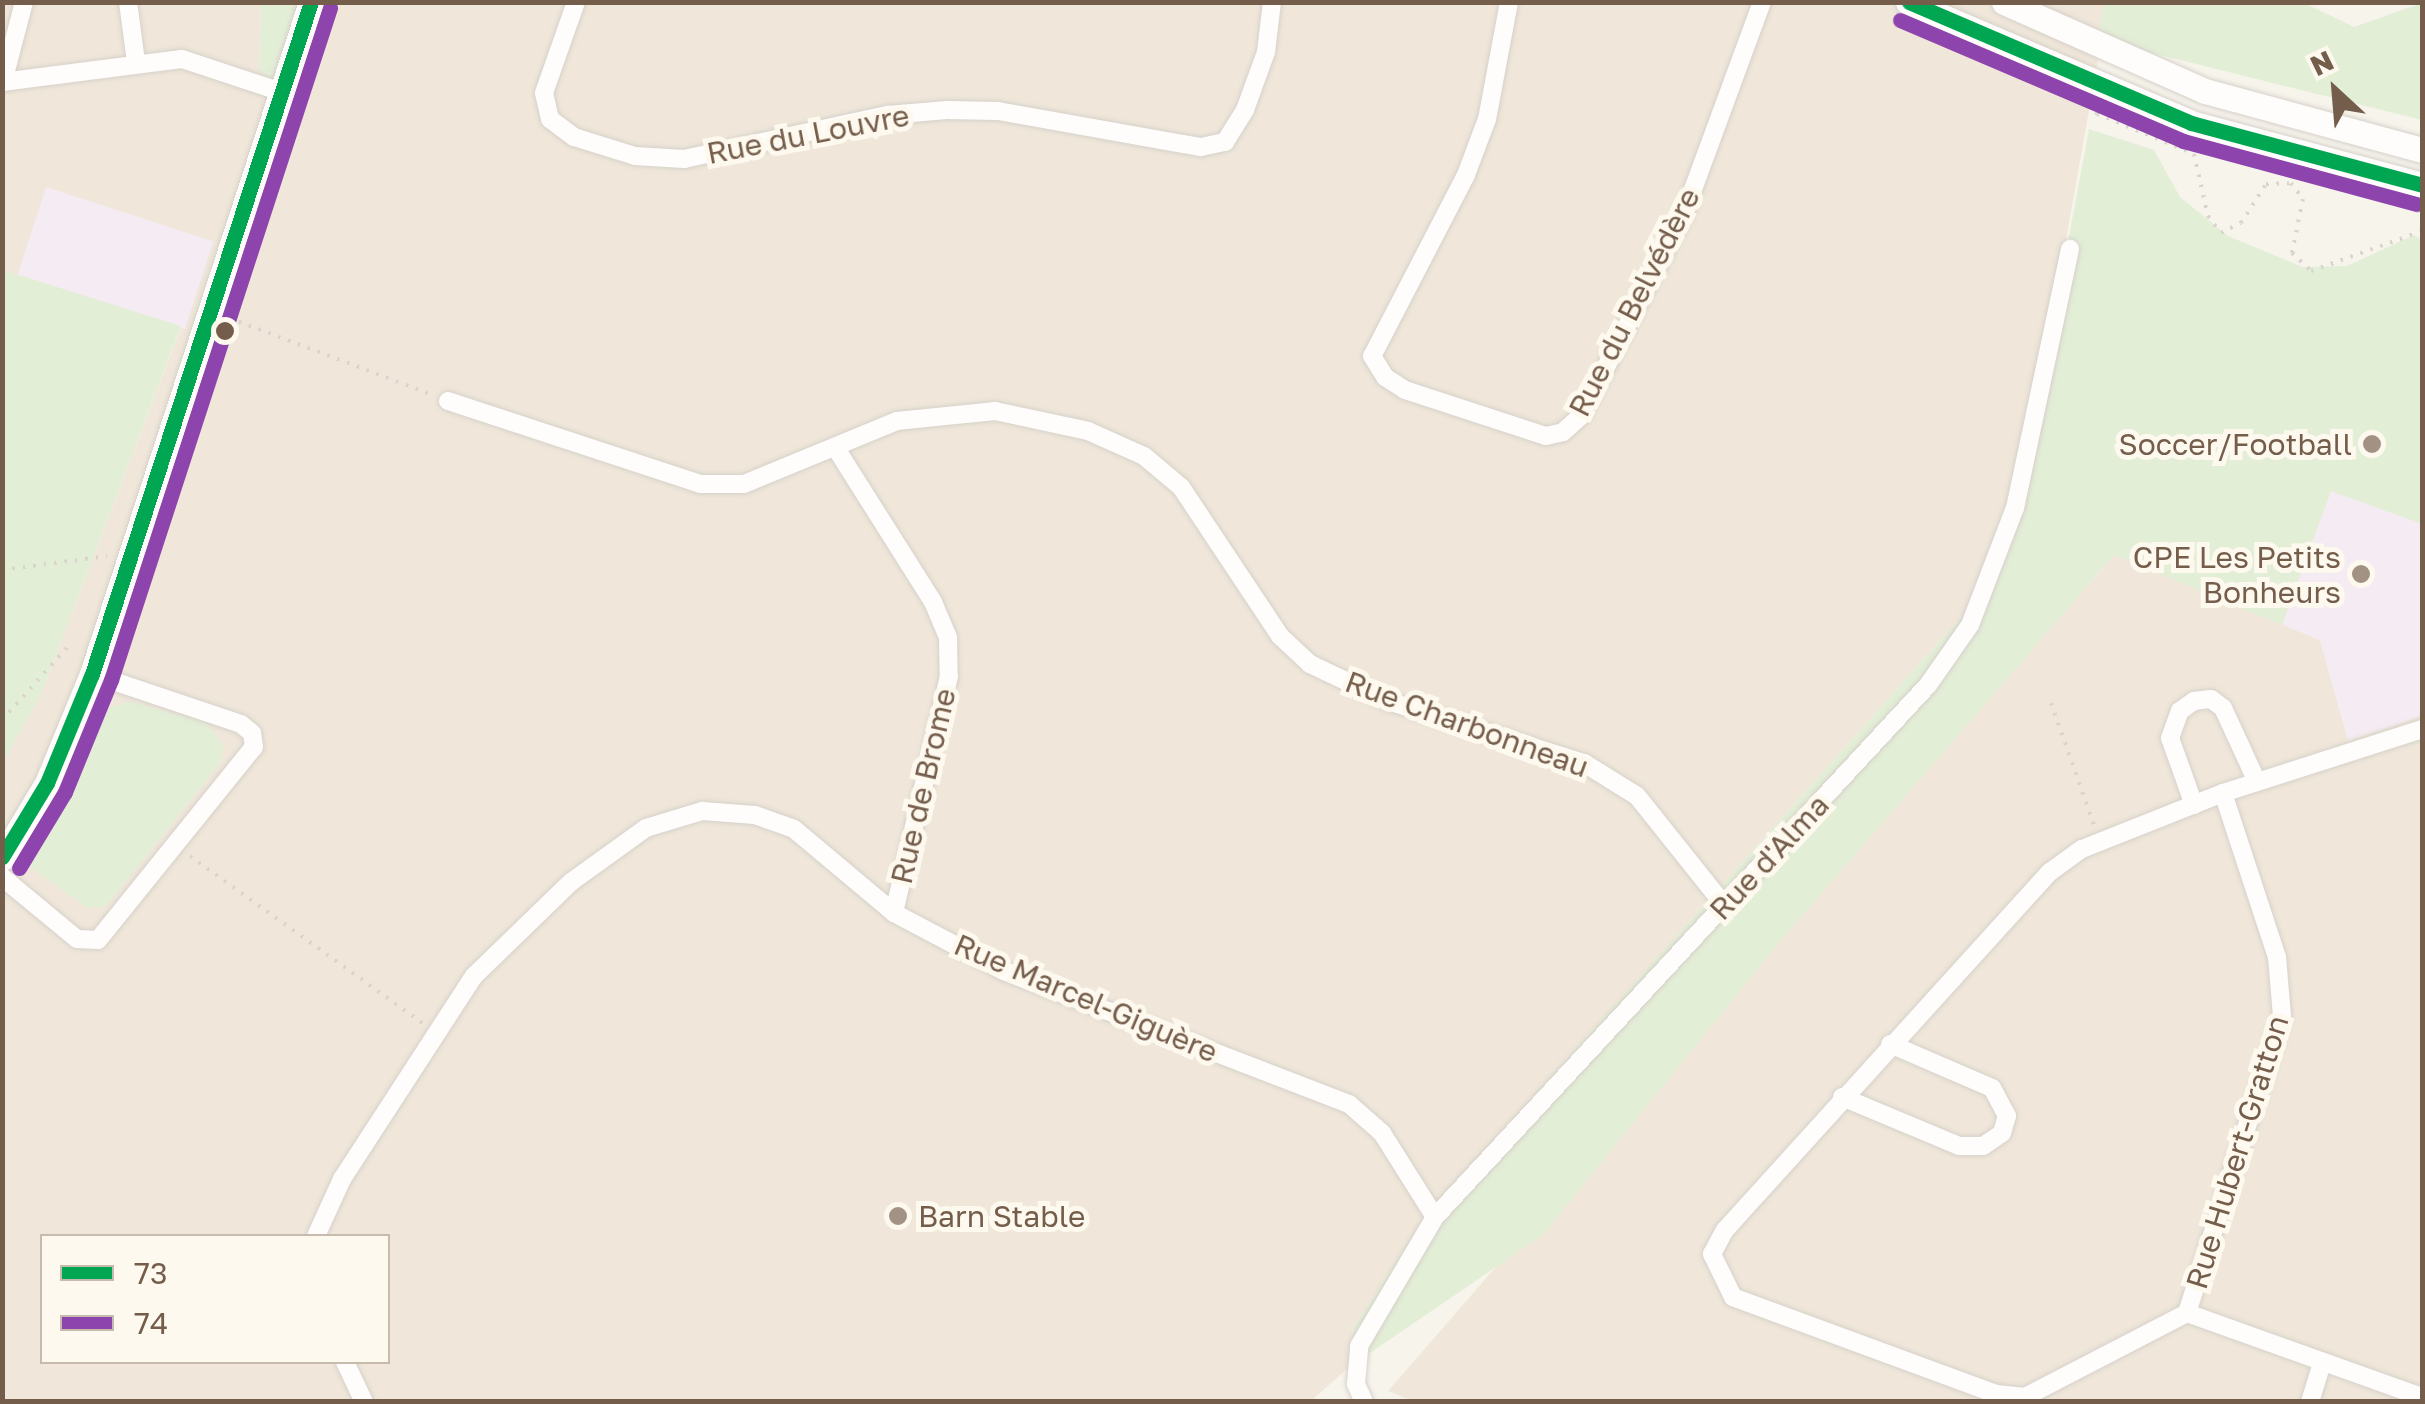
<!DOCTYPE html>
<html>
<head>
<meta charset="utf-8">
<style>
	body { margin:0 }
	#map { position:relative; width:2425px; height:1404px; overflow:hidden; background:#f7f4ec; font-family:"Golos Text",sans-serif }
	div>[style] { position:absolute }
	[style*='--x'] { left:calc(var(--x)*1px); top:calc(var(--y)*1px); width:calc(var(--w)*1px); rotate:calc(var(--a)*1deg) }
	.residential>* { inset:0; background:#f0e7da }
	.education>* { inset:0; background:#f4ebf3; transform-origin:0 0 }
	.green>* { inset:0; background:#e3eed7 }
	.path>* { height:4px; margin-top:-2px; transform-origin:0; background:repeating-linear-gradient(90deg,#dad4ce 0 2.5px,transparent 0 10.5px) }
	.roads { filter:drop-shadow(0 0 2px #d6d1ca) drop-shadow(0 0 2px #d6d1ca) }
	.street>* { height:18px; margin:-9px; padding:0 9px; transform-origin:9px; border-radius:9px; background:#fefdfc }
	.secondary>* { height:25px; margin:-12.5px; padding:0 12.5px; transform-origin:12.5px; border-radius:12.5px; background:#fefdfc }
	.bus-1>* { height:15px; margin:-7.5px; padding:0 7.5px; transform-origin:7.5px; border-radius:7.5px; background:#00a651 }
	.bus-2>* { height:15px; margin:-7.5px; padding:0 7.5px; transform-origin:7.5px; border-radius:7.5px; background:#8e44ad }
	.dots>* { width:28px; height:28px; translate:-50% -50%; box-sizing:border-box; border:5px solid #fef9ee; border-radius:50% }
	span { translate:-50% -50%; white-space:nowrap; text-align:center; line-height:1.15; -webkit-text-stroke:10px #fef9ee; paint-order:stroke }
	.street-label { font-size:30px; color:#755d4c }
	.poi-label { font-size:30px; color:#755d4c }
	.right { translate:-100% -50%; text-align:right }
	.left { translate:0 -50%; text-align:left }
	.frame { position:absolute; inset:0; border:5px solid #755d4c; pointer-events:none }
	.legend { position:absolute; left:40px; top:1234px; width:350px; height:130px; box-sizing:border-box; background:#fef9ee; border:2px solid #c7bbad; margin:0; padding:12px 18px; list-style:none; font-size:30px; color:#755d4c }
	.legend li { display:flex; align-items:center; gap:20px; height:50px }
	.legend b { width:50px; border:2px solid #c7bbad }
	.north { position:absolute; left:2285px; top:40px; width:100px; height:100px; -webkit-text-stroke:8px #fef9ee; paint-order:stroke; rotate:334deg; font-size:28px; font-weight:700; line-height:40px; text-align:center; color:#755d4c }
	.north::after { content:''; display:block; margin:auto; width:35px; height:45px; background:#755d4c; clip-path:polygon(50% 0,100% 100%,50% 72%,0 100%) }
</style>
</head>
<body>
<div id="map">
	<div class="residential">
		<div style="clip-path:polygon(evenodd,3px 3px,261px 3px,259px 70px,312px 3px,2108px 3px,2018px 511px,1989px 586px,1428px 1214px,1353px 1327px,1348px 1368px,1311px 1401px,3px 1402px,3px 763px,42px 692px,181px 327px,3px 270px,3px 3px,42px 1236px,388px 1236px,388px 1362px,42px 1362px,42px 1236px)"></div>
		<div style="clip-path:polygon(2116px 553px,2320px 640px,2348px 740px,2422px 716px,2422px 1401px,1415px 1402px,1388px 1391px)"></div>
	</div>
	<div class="education">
		<div style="left:46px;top:187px;width:176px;height:92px;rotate:18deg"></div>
		<div style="clip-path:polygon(2331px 490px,2422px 524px,2422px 716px,2348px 740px,2320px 640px,2282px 625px)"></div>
	</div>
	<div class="green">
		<div style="clip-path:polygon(261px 3px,312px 3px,282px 92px,259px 70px)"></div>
		<div style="clip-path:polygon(2105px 3px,2304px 3px,2354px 27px,2422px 3px,2422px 120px,2096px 39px)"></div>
		<div style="clip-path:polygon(2089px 129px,2154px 150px,2180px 197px,2228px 236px,2303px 267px,2347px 266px,2414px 235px,2422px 240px,2422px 524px,2331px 491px,2282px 625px,2114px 555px,1770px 953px,1543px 1235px,1348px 1368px,1353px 1327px,1428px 1214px,1989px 586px,2018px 511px)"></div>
		<div style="clip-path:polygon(3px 270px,181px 326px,42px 692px,3px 763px)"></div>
		<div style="clip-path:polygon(129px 701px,208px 723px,224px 748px,220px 763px,106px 906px,88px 908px,26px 864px,23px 850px,68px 782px,102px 711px)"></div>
	</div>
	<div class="path">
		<div style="--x:2089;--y:104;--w:13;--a:51"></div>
		<div style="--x:2097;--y:114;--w:105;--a:22.4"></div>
		<div style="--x:2194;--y:154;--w:64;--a:77.3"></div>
		<div style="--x:2208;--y:216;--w:21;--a:53"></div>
		<div style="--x:2221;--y:233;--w:22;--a:-27"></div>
		<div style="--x:2241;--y:223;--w:46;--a:-57.3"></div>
		<div style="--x:2266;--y:184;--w:25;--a:-2"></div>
		<div style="--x:2291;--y:183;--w:20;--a:53"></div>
		<div style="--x:2303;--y:199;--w:55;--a:101.5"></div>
		<div style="--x:2292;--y:253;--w:26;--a:43"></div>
		<div style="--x:2311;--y:271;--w:118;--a:-19.8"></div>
		<div style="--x:229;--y:318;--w:215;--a:20.7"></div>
		<div style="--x:2;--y:570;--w:106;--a:-7.6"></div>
		<div style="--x:2051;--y:703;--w:129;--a:70.6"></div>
		<div style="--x:2;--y:720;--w:103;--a:-48.1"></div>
		<div style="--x:190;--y:856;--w:286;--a:35.7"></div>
	</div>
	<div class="roads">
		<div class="street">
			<div style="--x:128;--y:2;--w:61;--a:82.4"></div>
			<div style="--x:576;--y:2;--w:96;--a:109.4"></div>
			<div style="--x:544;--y:93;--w:27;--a:77"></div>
			<div style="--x:550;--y:119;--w:30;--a:37"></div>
			<div style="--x:574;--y:137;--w:64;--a:17.3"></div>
			<div style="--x:635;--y:156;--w:49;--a:3.5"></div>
			<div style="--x:684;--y:159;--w:209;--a:-12.2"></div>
			<div style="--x:888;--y:115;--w:59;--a:-4.8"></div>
			<div style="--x:947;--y:110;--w:51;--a:1.1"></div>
			<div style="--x:998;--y:111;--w:206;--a:10.1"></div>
			<div style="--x:1201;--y:147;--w:25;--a:-12"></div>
			<div style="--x:1225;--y:142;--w:38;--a:-58"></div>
			<div style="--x:1245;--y:110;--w:62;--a:-70.1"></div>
			<div style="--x:1266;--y:52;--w:50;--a:-83.2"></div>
			<div style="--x:1509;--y:2;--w:119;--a:100.6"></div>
			<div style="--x:1487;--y:119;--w:60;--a:110.6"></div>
			<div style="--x:1466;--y:175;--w:204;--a:117.4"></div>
			<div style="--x:1372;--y:356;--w:25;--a:58"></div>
			<div style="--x:1385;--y:377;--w:24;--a:33"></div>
			<div style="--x:1405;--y:390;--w:148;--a:18.1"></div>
			<div style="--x:1546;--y:436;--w:17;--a:-13"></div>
			<div style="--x:1563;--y:432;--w:24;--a:-42"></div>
			<div style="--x:1581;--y:416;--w:227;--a:-63"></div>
			<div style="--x:1684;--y:214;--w:226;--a:-69.8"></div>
			<div style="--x:2;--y:82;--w:181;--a:-7.3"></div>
			<div style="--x:182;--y:59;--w:105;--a:18.3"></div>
			<div style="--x:3;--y:82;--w:83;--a:-75.3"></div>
			<div style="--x:448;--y:401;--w:265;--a:18.2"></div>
			<div style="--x:700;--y:484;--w:44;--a:0"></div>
			<div style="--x:744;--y:484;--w:165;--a:-22.4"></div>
			<div style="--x:897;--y:421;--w:99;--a:-5.8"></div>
			<div style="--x:995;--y:411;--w:95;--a:12.1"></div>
			<div style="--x:1088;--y:431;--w:61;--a:24.1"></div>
			<div style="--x:1144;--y:456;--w:48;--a:40"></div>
			<div style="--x:1181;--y:487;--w:179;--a:56.4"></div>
			<div style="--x:1280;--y:636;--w:41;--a:43"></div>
			<div style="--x:1310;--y:664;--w:86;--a:25.4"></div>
			<div style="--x:1388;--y:701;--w:206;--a:17.6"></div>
			<div style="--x:1584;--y:763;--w:62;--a:31.9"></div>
			<div style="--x:1637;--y:796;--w:139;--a:51.4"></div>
			<div style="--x:837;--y:450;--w:180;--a:57.7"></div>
			<div style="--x:933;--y:602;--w:38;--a:67"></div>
			<div style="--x:948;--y:637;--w:39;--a:89"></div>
			<div style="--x:949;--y:676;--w:243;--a:103.1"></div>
			<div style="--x:2223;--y:793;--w:173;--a:71.8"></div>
			<div style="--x:2277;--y:957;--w:60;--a:85.2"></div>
			<div style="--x:2282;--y:1017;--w:311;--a:107.8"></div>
			<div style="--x:2187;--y:1313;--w:182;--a:152.6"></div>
			<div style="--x:2025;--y:1397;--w:29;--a:-174"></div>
			<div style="--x:1996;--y:1394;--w:280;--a:-159.8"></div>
			<div style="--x:1733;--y:1297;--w:48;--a:-116"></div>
			<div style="--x:1712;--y:1254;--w:27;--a:-62"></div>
			<div style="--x:1725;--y:1230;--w:484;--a:-47.8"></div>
			<div style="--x:2050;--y:872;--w:39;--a:-36"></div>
			<div style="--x:2082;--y:849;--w:152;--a:-21.7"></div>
			<div style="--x:2223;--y:793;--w:209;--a:-17.8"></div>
			<div style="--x:2194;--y:805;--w:71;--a:-109.7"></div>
			<div style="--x:2170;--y:738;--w:29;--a:-70"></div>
			<div style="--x:2180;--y:711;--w:17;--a:-36"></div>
			<div style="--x:2194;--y:701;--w:17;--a:-7"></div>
			<div style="--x:2211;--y:699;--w:15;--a:37"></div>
			<div style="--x:2223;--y:708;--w:81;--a:65.3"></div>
			<div style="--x:2;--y:877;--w:97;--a:39.6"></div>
			<div style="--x:77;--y:939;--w:21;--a:3"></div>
			<div style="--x:98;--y:940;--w:248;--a:-51.1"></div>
			<div style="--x:254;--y:747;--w:14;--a:-98"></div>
			<div style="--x:252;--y:733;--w:14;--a:-141"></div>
			<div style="--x:241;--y:724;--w:157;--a:-161.4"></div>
			<div style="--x:1842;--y:1097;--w:127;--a:22.7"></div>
			<div style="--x:1959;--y:1146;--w:24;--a:0"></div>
			<div style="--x:1983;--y:1146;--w:23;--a:-34"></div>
			<div style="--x:2002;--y:1133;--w:18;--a:-74"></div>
			<div style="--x:2007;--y:1116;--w:32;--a:-118"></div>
			<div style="--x:1992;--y:1088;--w:111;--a:-156.7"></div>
			<div style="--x:316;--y:1236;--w:63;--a:-65.5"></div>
			<div style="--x:342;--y:1179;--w:242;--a:-57"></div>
			<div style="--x:474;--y:976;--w:135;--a:-44.1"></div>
			<div style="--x:571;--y:882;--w:92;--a:-35.8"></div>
			<div style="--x:646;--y:828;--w:59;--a:-16.9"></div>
			<div style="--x:702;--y:811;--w:53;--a:4.3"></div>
			<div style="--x:755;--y:815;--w:41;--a:19.7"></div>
			<div style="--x:794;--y:829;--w:131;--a:40"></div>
			<div style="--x:894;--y:913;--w:124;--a:27.8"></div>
			<div style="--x:1004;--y:971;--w:370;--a:21.1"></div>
			<div style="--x:1349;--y:1104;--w:44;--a:41.3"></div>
			<div style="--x:1382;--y:1133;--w:99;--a:57.8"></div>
			<div style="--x:2187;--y:1313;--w:250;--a:19.7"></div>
			<div style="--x:345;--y:1362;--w:44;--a:64.6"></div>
			<div style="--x:1364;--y:1402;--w:20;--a:-114"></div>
			<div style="--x:1356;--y:1384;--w:38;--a:-85"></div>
			<div style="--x:1359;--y:1346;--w:150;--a:-59.5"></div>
			<div style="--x:1435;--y:1217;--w:725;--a:-47.18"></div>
			<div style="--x:1928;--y:685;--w:73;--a:-55"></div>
			<div style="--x:1970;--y:625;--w:125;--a:-69"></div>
			<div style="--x:2015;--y:508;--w:265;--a:-78"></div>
			<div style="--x:2310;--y:1402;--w:41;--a:-72.9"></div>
		</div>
		<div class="secondary">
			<div style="--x:1908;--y:2;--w:308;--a:23.1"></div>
			<div style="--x:2191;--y:123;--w:239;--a:15"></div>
			<div style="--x:2004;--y:2;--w:220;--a:23.9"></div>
			<div style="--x:2205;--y:91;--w:225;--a:15.2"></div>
			<div style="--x:2;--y:858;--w:87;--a:-59"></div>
			<div style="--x:47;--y:783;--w:118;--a:-67.6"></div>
			<div style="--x:92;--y:674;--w:707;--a:-71.95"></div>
		</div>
	</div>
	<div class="bus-1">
		<div style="--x:1909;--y:2;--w:307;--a:23.2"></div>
		<div style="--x:2191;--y:123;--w:239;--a:15"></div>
		<div style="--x:2;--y:857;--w:87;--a:-58.7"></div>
		<div style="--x:47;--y:783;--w:118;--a:-67.6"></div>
		<div style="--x:92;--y:674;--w:707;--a:-71.95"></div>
	</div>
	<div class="bus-2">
		<div style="--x:1900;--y:20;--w:308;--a:23.1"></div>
		<div style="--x:2183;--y:141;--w:242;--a:15.1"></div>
		<div style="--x:19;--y:868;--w:89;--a:-58.8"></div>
		<div style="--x:65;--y:792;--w:121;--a:-67.7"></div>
		<div style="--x:111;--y:680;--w:707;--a:-71.95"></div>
	</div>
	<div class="dots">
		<div style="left:225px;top:331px;background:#755d4c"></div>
		<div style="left:2372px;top:444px;background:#a29284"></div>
		<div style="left:2361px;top:574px;background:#a29284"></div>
		<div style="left:898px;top:1216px;background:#a29284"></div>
	</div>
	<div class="street-label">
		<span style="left:808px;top:134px;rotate:-11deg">Rue du Louvre</span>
		<span style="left:1634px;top:302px;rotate:-63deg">Rue du Belvédère</span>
		<span style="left:1467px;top:724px;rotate:20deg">Rue Charbonneau</span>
		<span style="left:923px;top:786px;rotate:-77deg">Rue de Brome</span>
		<span style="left:1769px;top:857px;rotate:-47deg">Rue d'Alma</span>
		<span style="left:1086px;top:998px;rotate:23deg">Rue Marcel-Giguère</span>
		<span style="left:2237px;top:1152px;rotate:-73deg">Rue Hubert-Gratton</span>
	</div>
	<div class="poi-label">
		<span class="right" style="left:2352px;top:444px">Soccer/Football</span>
		<span class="right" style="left:2341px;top:574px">CPE Les Petits<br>Bonheurs</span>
		<span class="left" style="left:918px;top:1216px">Barn Stable</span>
	</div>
	<div class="frame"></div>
	<ul class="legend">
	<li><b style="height:12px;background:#00a651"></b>73</li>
	<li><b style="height:12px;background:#8e44ad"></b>74</li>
	</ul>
	<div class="north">N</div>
</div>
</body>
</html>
